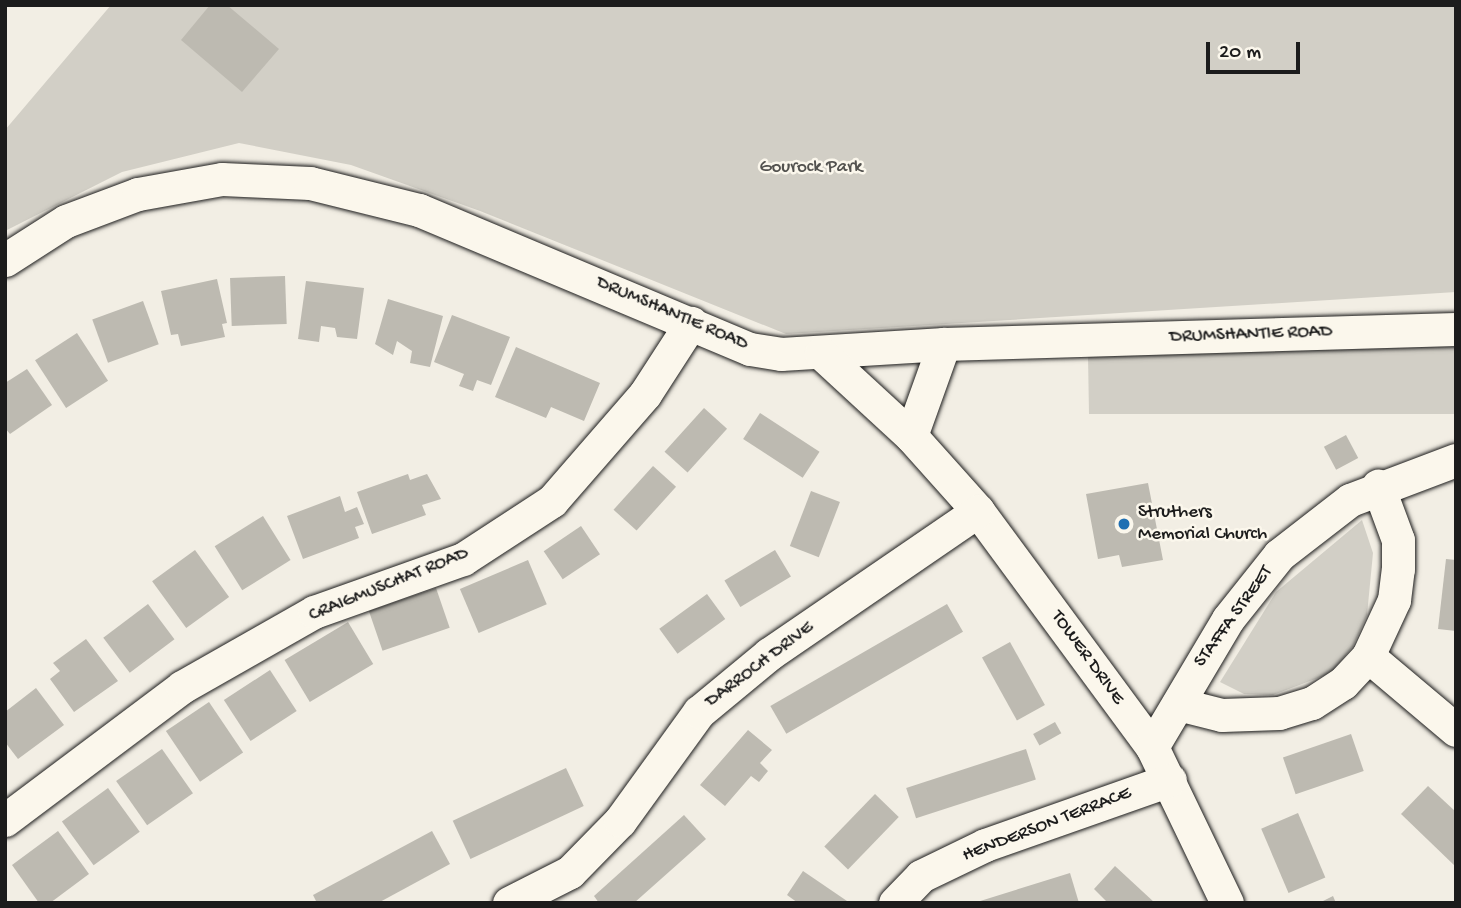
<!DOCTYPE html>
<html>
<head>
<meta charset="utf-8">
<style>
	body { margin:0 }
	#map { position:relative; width:1461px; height:908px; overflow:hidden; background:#f2eee4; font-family:"Gochi Hand",sans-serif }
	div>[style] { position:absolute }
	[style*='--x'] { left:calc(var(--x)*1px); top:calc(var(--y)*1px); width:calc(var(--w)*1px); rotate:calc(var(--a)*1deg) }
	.green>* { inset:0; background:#d2cfc6 }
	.building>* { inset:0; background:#bdbab1; transform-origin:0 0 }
	.roads { filter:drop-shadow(0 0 2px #1c1c1c) drop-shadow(0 0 2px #1c1c1c) }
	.minor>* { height:33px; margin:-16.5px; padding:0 16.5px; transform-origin:16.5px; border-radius:16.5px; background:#fbf7ec }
	.dots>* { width:19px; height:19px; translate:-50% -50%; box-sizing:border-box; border:4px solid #fbf7ec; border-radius:50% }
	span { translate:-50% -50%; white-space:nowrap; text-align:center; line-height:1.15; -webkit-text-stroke:5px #fbf7ec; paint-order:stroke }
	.park-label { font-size:19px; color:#53524f }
	.street-label { font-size:19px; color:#1c1c1c }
	.poi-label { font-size:19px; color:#1c1c1c }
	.left { translate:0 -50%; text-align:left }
	.frame { position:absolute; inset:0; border:7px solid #1c1c1c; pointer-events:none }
	.scale { position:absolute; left:1206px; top:42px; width:94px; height:32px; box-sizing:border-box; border:4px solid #1c1c1c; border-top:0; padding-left:9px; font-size:21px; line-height:24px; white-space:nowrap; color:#1c1c1c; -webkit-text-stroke:5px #fbf7ec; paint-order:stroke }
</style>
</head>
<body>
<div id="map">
	<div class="green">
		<div style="clip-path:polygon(111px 5px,1456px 5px,1456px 292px,786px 334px,480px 211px,351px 165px,239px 143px,122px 172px,5px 231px,5px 130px)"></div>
		<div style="clip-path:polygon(1456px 345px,1456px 414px,1089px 414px,1088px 356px)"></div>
		<div style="clip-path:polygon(1362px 520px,1373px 553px,1367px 615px,1353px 646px,1331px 673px,1273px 695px,1244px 694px,1220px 682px,1276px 592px)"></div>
	</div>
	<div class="building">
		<div style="clip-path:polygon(210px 5px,227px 5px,279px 49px,242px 92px,181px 40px)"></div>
		<div style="left:285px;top:276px;width:48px;height:55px;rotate:88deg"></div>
		<div style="clip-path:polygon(217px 279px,227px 323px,222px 324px,225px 337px,181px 346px,178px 334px,171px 335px,161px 291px)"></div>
		<div style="clip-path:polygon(306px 281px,364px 288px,357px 339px,337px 337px,335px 328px,321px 326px,319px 342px,298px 339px)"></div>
		<div style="clip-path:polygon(388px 299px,443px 316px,430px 367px,410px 363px,412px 351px,397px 341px,393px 355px,375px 344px)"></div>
		<div style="left:143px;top:301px;width:46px;height:54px;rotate:70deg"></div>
		<div style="clip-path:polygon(452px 315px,510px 337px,491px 385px,477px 380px,473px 391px,459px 386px,464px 374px,434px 362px)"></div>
		<div style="left:77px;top:333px;width:57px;height:50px;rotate:57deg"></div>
		<div style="clip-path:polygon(516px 347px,600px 383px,584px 421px,551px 407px,546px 418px,495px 397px)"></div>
		<div style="clip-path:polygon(27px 369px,52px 405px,10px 434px,5px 428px,5px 383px)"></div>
		<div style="left:704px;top:408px;width:31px;height:59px;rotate:42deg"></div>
		<div style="left:760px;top:413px;width:71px;height:31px;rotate:33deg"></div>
		<div style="left:1346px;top:435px;width:26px;height:25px;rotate:62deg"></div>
		<div style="left:653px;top:466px;width:31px;height:59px;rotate:42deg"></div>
		<div style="clip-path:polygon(408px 474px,410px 480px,427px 474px,441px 499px,422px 505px,426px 515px,372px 534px,357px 492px)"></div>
		<div style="clip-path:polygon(1148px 483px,1163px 560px,1122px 567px,1119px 555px,1098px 559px,1086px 494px)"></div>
		<div style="left:811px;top:491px;width:31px;height:59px;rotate:21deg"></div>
		<div style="clip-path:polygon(340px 496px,345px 512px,357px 507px,364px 524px,355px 527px,359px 538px,303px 559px,287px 516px)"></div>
		<div style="left:263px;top:516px;width:52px;height:57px;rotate:58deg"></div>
		<div style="left:581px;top:526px;width:34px;height:45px;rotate:56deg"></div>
		<div style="left:195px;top:550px;width:58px;height:53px;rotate:54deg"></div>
		<div style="left:775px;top:550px;width:31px;height:59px;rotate:59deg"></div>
		<div style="clip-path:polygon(1446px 559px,1456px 560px,1456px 631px,1438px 629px)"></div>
		<div style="left:528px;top:560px;width:48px;height:74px;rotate:67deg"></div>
		<div style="left:436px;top:588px;width:42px;height:71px;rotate:71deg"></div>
		<div style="left:707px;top:594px;width:31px;height:59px;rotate:54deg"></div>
		<div style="left:148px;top:604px;width:44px;height:56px;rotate:53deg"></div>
		<div style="left:947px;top:604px;width:32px;height:204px;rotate:60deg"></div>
		<div style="left:348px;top:622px;width:49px;height:74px;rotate:59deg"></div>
		<div style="clip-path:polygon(86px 639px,118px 681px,74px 712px,50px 679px,60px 671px,53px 663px)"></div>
		<div style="left:1010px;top:642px;width:72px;height:32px;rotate:61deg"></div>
		<div style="left:270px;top:670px;width:49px;height:55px;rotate:57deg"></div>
		<div style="clip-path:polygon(36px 688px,64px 725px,18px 759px,5px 742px,5px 712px)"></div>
		<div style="left:209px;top:702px;width:61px;height:52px;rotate:56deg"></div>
		<div style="left:1055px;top:722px;width:13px;height:25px;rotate:61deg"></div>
		<div style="clip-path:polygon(748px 730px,772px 750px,760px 763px,768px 771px,759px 782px,751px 776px,725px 806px,700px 785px)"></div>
		<div style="left:1351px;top:734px;width:39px;height:72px;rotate:71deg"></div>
		<div style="left:162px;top:749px;width:54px;height:56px;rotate:55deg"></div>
		<div style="left:1026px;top:749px;width:32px;height:126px;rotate:72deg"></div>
		<div style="left:566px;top:768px;width:42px;height:125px;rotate:65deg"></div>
		<div style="clip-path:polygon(1428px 786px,1456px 812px,1456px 867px,1401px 814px)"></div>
		<div style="left:108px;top:788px;width:54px;height:57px;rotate:54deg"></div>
		<div style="left:875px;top:794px;width:33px;height:73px;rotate:44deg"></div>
		<div style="left:1298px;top:813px;width:70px;height:40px;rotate:67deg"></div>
		<div style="clip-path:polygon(684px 815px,706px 839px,634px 903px,599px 903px,594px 896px)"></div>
		<div style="clip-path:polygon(58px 831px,89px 874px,50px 903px,39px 903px,12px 865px)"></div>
		<div style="clip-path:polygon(432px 831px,450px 864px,378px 903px,317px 903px,313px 895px)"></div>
		<div style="clip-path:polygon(1115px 866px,1155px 903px,1108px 903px,1094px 889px)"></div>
		<div style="clip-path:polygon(803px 871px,847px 901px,845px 903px,798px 903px,787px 895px)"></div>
		<div style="clip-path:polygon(1070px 873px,1079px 903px,977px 903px,977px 902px)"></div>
		<div style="clip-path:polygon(1333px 896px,1336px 903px,1319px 903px)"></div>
	</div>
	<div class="roads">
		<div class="minor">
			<div style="--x:5;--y:260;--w:72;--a:-32.6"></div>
			<div style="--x:66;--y:221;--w:77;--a:-20.6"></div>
			<div style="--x:138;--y:194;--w:85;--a:-10.1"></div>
			<div style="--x:222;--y:179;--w:88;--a:2.6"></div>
			<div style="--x:310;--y:183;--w:112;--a:13.9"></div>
			<div style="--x:419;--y:210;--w:359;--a:22.8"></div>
			<div style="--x:750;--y:349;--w:31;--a:9"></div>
			<div style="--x:781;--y:354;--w:163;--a:-3.5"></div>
			<div style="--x:944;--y:344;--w:512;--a:-1.68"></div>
			<div style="--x:821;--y:353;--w:122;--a:42.7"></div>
			<div style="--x:911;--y:436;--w:101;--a:48.2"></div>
			<div style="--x:978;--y:511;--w:293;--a:53.6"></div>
			<div style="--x:1152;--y:747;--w:173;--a:64.3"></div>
			<div style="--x:911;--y:436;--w:98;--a:-70.3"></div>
			<div style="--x:1368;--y:656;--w:115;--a:40.1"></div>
			<div style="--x:1178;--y:704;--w:45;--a:14"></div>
			<div style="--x:1222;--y:715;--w:57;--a:-2"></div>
			<div style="--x:1279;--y:713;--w:34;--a:-17"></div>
			<div style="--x:1312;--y:703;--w:37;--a:-33"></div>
			<div style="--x:1343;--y:683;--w:37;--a:-47"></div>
			<div style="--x:1368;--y:656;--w:62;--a:-65.1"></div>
			<div style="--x:1394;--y:600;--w:31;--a:-83"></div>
			<div style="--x:1398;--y:569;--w:29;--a:-90"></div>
			<div style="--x:1398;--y:540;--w:58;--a:-110.3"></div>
			<div style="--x:1152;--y:747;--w:149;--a:-59.3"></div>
			<div style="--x:1228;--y:619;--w:82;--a:-51.4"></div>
			<div style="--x:1279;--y:555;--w:90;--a:-37.8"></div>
			<div style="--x:1350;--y:500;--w:113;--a:-20.7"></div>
			<div style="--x:5;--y:820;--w:221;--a:-36.9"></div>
			<div style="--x:182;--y:687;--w:152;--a:-29.6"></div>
			<div style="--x:314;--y:612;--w:158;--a:-19.6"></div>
			<div style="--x:463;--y:559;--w:106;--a:-33.1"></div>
			<div style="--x:552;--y:501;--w:142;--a:-49"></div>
			<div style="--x:645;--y:394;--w:85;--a:-57.1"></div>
			<div style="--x:509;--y:903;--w:68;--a:-26.9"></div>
			<div style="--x:570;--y:872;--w:71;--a:-45.6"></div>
			<div style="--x:620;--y:821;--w:135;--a:-54.1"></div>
			<div style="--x:699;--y:712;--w:91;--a:-39.6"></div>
			<div style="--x:769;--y:654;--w:253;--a:-34.4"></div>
			<div style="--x:895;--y:903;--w:37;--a:-46"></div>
			<div style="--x:921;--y:876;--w:71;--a:-25.8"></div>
			<div style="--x:985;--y:845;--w:196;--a:-19.4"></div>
		</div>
	</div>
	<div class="dots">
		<div style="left:1124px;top:524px;background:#1f6fb2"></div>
	</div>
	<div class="park-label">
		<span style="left:811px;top:168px">Gourock Park</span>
	</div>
	<div class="street-label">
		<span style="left:672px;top:314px;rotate:23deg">DRUMSHANTIE ROAD</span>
		<span style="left:1251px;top:335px;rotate:-2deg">DRUMSHANTIE ROAD</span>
		<span style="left:389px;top:585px;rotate:-22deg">CRAIGMUSCHAT ROAD</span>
		<span style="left:1234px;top:617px;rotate:-54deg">STAFFA STREET</span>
		<span style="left:1087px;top:658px;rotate:54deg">TOWER DRIVE</span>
		<span style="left:760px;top:665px;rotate:-37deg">DARROCH DRIVE</span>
		<span style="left:1047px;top:825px;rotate:-21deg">HENDERSON TERRACE</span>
	</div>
	<div class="poi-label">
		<span class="left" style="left:1138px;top:524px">Struthers<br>Memorial Church</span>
	</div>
	<div class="frame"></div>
	<div class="scale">20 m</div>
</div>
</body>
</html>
